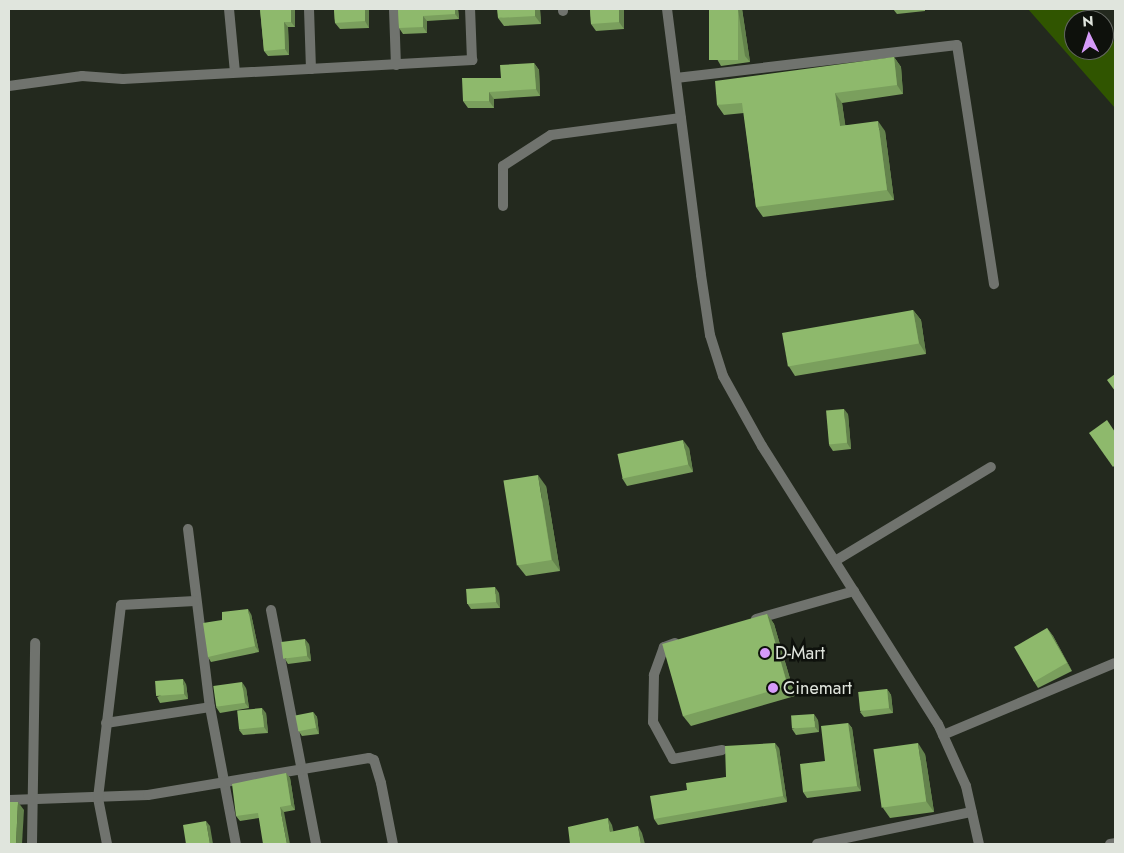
<!DOCTYPE html>
<html>
<head>
<meta charset="utf-8">
<style>
	body { margin:0 }
	#map { position:relative; width:1124px; height:853px; overflow:hidden; background:#23291e; font-family:Jost,sans-serif }
	div>[style] { position:absolute }
	[style*='--x'] { left:calc(var(--x)*1px); top:calc(var(--y)*1px); width:calc(var(--w)*1px); rotate:calc(var(--a)*1deg) }
	.water>* { inset:0; background:#305500 }
	.minor>* { height:10px; margin:-5px; padding:0 5px; transform-origin:5px; border-radius:5px; background:#70736e }
	.tertiary>* { height:10px; margin:-5px; padding:0 5px; transform-origin:5px; border-radius:5px; background:#70736e }
	.wall>* { inset:0; background:#7a9f5d }
	.shaded-wall>* { inset:0; background:#63824c }
	.building>* { inset:0; background:#8eb96c; transform-origin:0 0 }
	.dots>* { width:14px; height:14px; translate:-50% -50%; box-sizing:border-box; border:2px solid #0e110c; border-radius:50% }
	span { translate:-50% -50%; white-space:nowrap; text-align:center; line-height:1.15; -webkit-text-stroke:5px #0e110c; paint-order:stroke }
	.poi-label { font-size:18px; color:#e0e5dd }
	.left { translate:0 -50%; text-align:left }
	.frame { position:absolute; inset:0; border:10px solid #e0e5dd; pointer-events:none }
	.north { position:absolute; left:1064px; top:10px; width:50px; height:50px; box-sizing:border-box; background:#0e110c; border:1px solid #626660; border-radius:50%; rotate:356deg; font-size:14px; font-weight:700; line-height:20px; text-align:center; color:#e0e5dd }
	.north::after { content:''; display:block; margin:auto; width:18px; height:22px; background:#d69bf9; clip-path:polygon(50% 0,100% 100%,50% 72%,0 100%) }
</style>
</head>
<body>
<div id="map">
	<div class="water">
		<div style="clip-path:polygon(1028px 9px,1083px 9px,1093px 20px,1074px 20px,1074px 50px,1104px 50px,1104px 31px,1115px 43px,1115px 108px)"></div>
	</div>
	<div class="minor">
		<div style="--x:229;--y:9;--w:63;--a:84.6"></div>
		<div style="--x:309;--y:9;--w:60;--a:88.1"></div>
		<div style="--x:394;--y:9;--w:56;--a:88"></div>
		<div style="--x:563;--y:9;--w:2;--a:90"></div>
		<div style="--x:676;--y:78;--w:283;--a:-6.7"></div>
		<div style="--x:957;--y:45;--w:242;--a:81.2"></div>
		<div style="--x:9;--y:86;--w:74;--a:-7.8"></div>
		<div style="--x:82;--y:76;--w:41;--a:4.2"></div>
		<div style="--x:123;--y:79;--w:350;--a:-3.1"></div>
		<div style="--x:472;--y:60;--w:51;--a:-92.2"></div>
		<div style="--x:503;--y:206;--w:40;--a:-90"></div>
		<div style="--x:503;--y:166;--w:57;--a:-32.9"></div>
		<div style="--x:551;--y:135;--w:131;--a:-7.5"></div>
		<div style="--x:188;--y:529;--w:179;--a:83"></div>
		<div style="--x:210;--y:707;--w:139;--a:79.3"></div>
		<div style="--x:835;--y:561;--w:182;--a:-31.1"></div>
		<div style="--x:271;--y:610;--w:238;--a:79.1"></div>
		<div style="--x:756;--y:619;--w:102;--a:-15.9"></div>
		<div style="--x:675;--y:643;--w:12;--a:160"></div>
		<div style="--x:664;--y:647;--w:30;--a:110"></div>
		<div style="--x:654;--y:675;--w:47;--a:91.2"></div>
		<div style="--x:653;--y:722;--w:42;--a:61.6"></div>
		<div style="--x:673;--y:759;--w:50;--a:-10.4"></div>
		<div style="--x:106;--y:723;--w:105;--a:-8.7"></div>
		<div style="--x:943;--y:735;--w:186;--a:-22.7"></div>
		<div style="--x:9;--y:800;--w:139;--a:-2.1"></div>
		<div style="--x:148;--y:795;--w:224;--a:-9.5"></div>
		<div style="--x:369;--y:758;--w:5;--a:22"></div>
		<div style="--x:374;--y:760;--w:24;--a:73"></div>
		<div style="--x:381;--y:783;--w:62;--a:78.9"></div>
		<div style="--x:32;--y:844;--w:201;--a:-89.1"></div>
		<div style="--x:107;--y:844;--w:47;--a:-101.1"></div>
		<div style="--x:98;--y:798;--w:194;--a:-83.2"></div>
		<div style="--x:121;--y:605;--w:74;--a:-3.1"></div>
		<div style="--x:817;--y:844;--w:158;--a:-11.7"></div>
		<div style="--x:1110;--y:844;--w:5;--a:-11"></div>
	</div>
	<div class="tertiary">
		<div style="--x:667;--y:9;--w:268;--a:82.7"></div>
		<div style="--x:701;--y:275;--w:61;--a:81.5"></div>
		<div style="--x:710;--y:335;--w:43;--a:72.4"></div>
		<div style="--x:723;--y:376;--w:80;--a:60.9"></div>
		<div style="--x:762;--y:446;--w:329;--a:57.7"></div>
		<div style="--x:938;--y:724;--w:68;--a:65.7"></div>
		<div style="--x:966;--y:786;--w:59;--a:77.4"></div>
	</div>
	<div class="wall">
		<div style="clip-path:polygon(260px 9px,295px 9px,295px 27px,288px 27px,289px 55px,268px 56px,264px 51px)"></div>
		<div style="clip-path:polygon(334px 9px,369px 9px,369px 28px,340px 29px,335px 23px)"></div>
		<div style="clip-path:polygon(398px 9px,458px 9px,459px 19px,427px 21px,427px 33px,403px 34px,399px 28px)"></div>
		<div style="clip-path:polygon(540px 9px,541px 24px,504px 26px,498px 18px)"></div>
		<div style="clip-path:polygon(590px 9px,624px 9px,624px 29px,596px 31px,591px 24px)"></div>
		<div style="clip-path:polygon(709px 9px,742px 9px,750px 62px,721px 66px,717px 59px)"></div>
		<div style="clip-path:polygon(893px 9px,925px 9px,925px 11px,897px 14px)"></div>
		<div style="clip-path:polygon(894px 57px,901px 67px,903px 94px,842px 103px,845px 125px,885px 131px,894px 200px,763px 217px,756px 207px,744px 113px,724px 115px,717px 105px)"></div>
		<div style="clip-path:polygon(534px 63px,539px 70px,540px 96px,494px 99px,494px 108px,468px 108px,463px 101px,501px 78px)"></div>
		<div style="clip-path:polygon(913px 310px,921px 320px,926px 354px,795px 376px,788px 365px)"></div>
		<div style="clip-path:polygon(848px 414px,851px 449px,833px 451px,829px 445px)"></div>
		<div style="clip-path:polygon(689px 448px,693px 472px,627px 486px,622px 478px)"></div>
		<div style="clip-path:polygon(546px 486px,560px 571px,526px 576px,518px 566px)"></div>
		<div style="clip-path:polygon(499px 593px,500px 608px,471px 609px,467px 603px)"></div>
		<div style="clip-path:polygon(251px 614px,259px 652px,211px 662px,208px 657px,222px 620px)"></div>
		<div style="clip-path:polygon(767px 614px,774px 624px,795px 696px,691px 726px,683px 716px)"></div>
		<div style="clip-path:polygon(1047px 628px,1053px 636px,1072px 671px,1038px 688px,1033px 680px)"></div>
		<div style="clip-path:polygon(309px 644px,311px 661px,288px 664px,285px 659px)"></div>
		<div style="clip-path:polygon(186px 684px,188px 699px,160px 703px,157px 697px)"></div>
		<div style="clip-path:polygon(246px 688px,249px 708px,220px 713px,216px 707px)"></div>
		<div style="clip-path:polygon(887px 689px,891px 695px,893px 713px,864px 717px,860px 712px)"></div>
		<div style="clip-path:polygon(313px 712px,317px 717px,319px 734px,302px 736px,298px 730px)"></div>
		<div style="clip-path:polygon(266px 713px,268px 733px,243px 735px,239px 730px)"></div>
		<div style="clip-path:polygon(818px 720px,819px 732px,796px 735px,792px 729px)"></div>
		<div style="clip-path:polygon(848px 723px,852px 728px,861px 791px,807px 798px,803px 792px,825px 761px)"></div>
		<div style="clip-path:polygon(779px 748px,787px 802px,658px 825px,654px 819px,687px 790px,726px 777px)"></div>
		<div style="clip-path:polygon(925px 754px,934px 812px,890px 818px,883px 808px)"></div>
		<div style="clip-path:polygon(286px 773px,290px 778px,295px 810px,284px 812px,259px 818px,240px 821px,236px 816px)"></div>
	</div>
	<div class="shaded-wall">
		<div style="clip-path:polygon(291px 9px,295px 9px,295px 27px,291px 22px)"></div>
		<div style="clip-path:polygon(365px 9px,369px 9px,369px 28px,365px 21px)"></div>
		<div style="clip-path:polygon(455px 9px,458px 9px,459px 19px,455px 14px)"></div>
		<div style="clip-path:polygon(535px 9px,540px 9px,541px 24px,535px 16px)"></div>
		<div style="clip-path:polygon(619px 9px,624px 9px,624px 29px,619px 22px)"></div>
		<div style="clip-path:polygon(738px 9px,742px 9px,750px 62px,745px 56px)"></div>
		<div style="clip-path:polygon(423px 16px,427px 21px,427px 33px,423px 27px)"></div>
		<div style="clip-path:polygon(284px 22px,288px 27px,289px 55px,285px 49px)"></div>
		<div style="clip-path:polygon(894px 57px,901px 67px,903px 94px,897px 85px)"></div>
		<div style="clip-path:polygon(534px 63px,539px 70px,540px 96px,536px 89px)"></div>
		<div style="clip-path:polygon(489px 92px,494px 99px,494px 108px,489px 101px)"></div>
		<div style="clip-path:polygon(835px 93px,842px 103px,847px 136px,840px 126px)"></div>
		<div style="clip-path:polygon(878px 121px,885px 131px,894px 200px,887px 190px)"></div>
		<div style="clip-path:polygon(913px 310px,921px 320px,926px 354px,919px 343px)"></div>
		<div style="clip-path:polygon(844px 409px,848px 414px,851px 449px,847px 443px)"></div>
		<div style="clip-path:polygon(683px 440px,689px 448px,693px 472px,688px 464px)"></div>
		<div style="clip-path:polygon(538px 475px,546px 486px,560px 571px,552px 560px)"></div>
		<div style="clip-path:polygon(495px 587px,499px 593px,500px 608px,496px 602px)"></div>
		<div style="clip-path:polygon(248px 609px,251px 614px,259px 652px,255px 646px)"></div>
		<div style="clip-path:polygon(767px 614px,774px 624px,795px 696px,788px 686px)"></div>
		<div style="clip-path:polygon(1047px 628px,1053px 636px,1072px 671px,1067px 663px)"></div>
		<div style="clip-path:polygon(305px 639px,309px 644px,311px 661px,307px 656px)"></div>
		<div style="clip-path:polygon(183px 679px,186px 684px,188px 699px,184px 694px)"></div>
		<div style="clip-path:polygon(242px 682px,246px 688px,249px 708px,245px 703px)"></div>
		<div style="clip-path:polygon(887px 689px,891px 695px,893px 713px,889px 708px)"></div>
		<div style="clip-path:polygon(262px 708px,266px 713px,268px 733px,264px 727px)"></div>
		<div style="clip-path:polygon(313px 712px,317px 717px,319px 734px,316px 728px)"></div>
		<div style="clip-path:polygon(814px 714px,818px 720px,819px 732px,815px 727px)"></div>
		<div style="clip-path:polygon(848px 723px,852px 728px,861px 791px,857px 786px)"></div>
		<div style="clip-path:polygon(775px 743px,779px 748px,787px 802px,783px 796px)"></div>
		<div style="clip-path:polygon(918px 743px,925px 754px,934px 812px,926px 801px)"></div>
		<div style="clip-path:polygon(286px 773px,290px 778px,295px 810px,291px 805px)"></div>
		<div style="clip-path:polygon(18px 802px,24px 810px,22px 844px,16px 844px)"></div>
		<div style="clip-path:polygon(280px 807px,284px 812px,290px 844px,287px 844px)"></div>
		<div style="clip-path:polygon(608px 818px,612px 825px,615px 838px,610px 832px)"></div>
		<div style="clip-path:polygon(206px 821px,210px 826px,213px 844px,210px 844px)"></div>
		<div style="clip-path:polygon(638px 826px,642px 833px,645px 844px,641px 844px)"></div>
	</div>
	<div class="building">
		<div style="clip-path:polygon(260px 9px,291px 9px,291px 22px,284px 22px,285px 49px,264px 51px)"></div>
		<div style="clip-path:polygon(334px 9px,365px 9px,365px 21px,335px 23px)"></div>
		<div style="clip-path:polygon(398px 9px,455px 9px,455px 14px,423px 16px,423px 27px,399px 28px)"></div>
		<div style="clip-path:polygon(497px 9px,535px 9px,535px 16px,498px 18px)"></div>
		<div style="clip-path:polygon(590px 9px,619px 9px,619px 22px,591px 24px)"></div>
		<div style="left:709px;top:9px;width:29px;height:51px"></div>
		<div style="clip-path:polygon(894px 57px,897px 85px,835px 93px,840px 126px,878px 121px,887px 190px,756px 207px,742px 103px,717px 105px,715px 81px)"></div>
		<div style="clip-path:polygon(534px 63px,536px 89px,489px 92px,489px 101px,463px 101px,462px 78px,501px 78px,500px 65px)"></div>
		<div style="left:913px;top:310px;width:34px;height:133px;rotate:80deg"></div>
		<div style="clip-path:polygon(1115px 374px,1115px 391px,1107px 380px)"></div>
		<div style="left:844px;top:409px;width:34px;height:18px;rotate:85deg"></div>
		<div style="clip-path:polygon(1107px 420px,1115px 432px,1115px 465px,1113px 467px,1089px 433px)"></div>
		<div style="left:683px;top:440px;width:25px;height:67px;rotate:78deg"></div>
		<div style="left:538px;top:475px;width:86px;height:35px;rotate:81deg"></div>
		<div style="left:495px;top:587px;width:15px;height:29px;rotate:86deg"></div>
		<div style="clip-path:polygon(248px 609px,255px 646px,208px 657px,203px 623px,222px 620px,222px 612px)"></div>
		<div style="left:767px;top:614px;width:75px;height:109px;rotate:74deg"></div>
		<div style="left:1047px;top:628px;width:40px;height:38px;rotate:60deg"></div>
		<div style="left:305px;top:639px;width:17px;height:24px;rotate:83deg"></div>
		<div style="left:183px;top:679px;width:15px;height:28px;rotate:86deg"></div>
		<div style="left:242px;top:682px;width:21px;height:29px;rotate:82deg"></div>
		<div style="left:887px;top:689px;width:19px;height:29px;rotate:84deg"></div>
		<div style="left:262px;top:708px;width:19px;height:25px;rotate:84deg"></div>
		<div style="left:313px;top:712px;width:16px;height:18px;rotate:79deg"></div>
		<div style="left:814px;top:714px;width:13px;height:23px;rotate:86deg"></div>
		<div style="clip-path:polygon(848px 723px,857px 786px,803px 792px,800px 764px,825px 761px,821px 726px)"></div>
		<div style="clip-path:polygon(775px 743px,783px 796px,654px 819px,650px 796px,687px 790px,686px 783px,726px 777px,725px 746px)"></div>
		<div style="left:918px;top:743px;width:59px;height:45px;rotate:82deg"></div>
		<div style="clip-path:polygon(286px 773px,291px 805px,280px 807px,287px 844px,263px 844px,258px 813px,236px 816px,232px 784px)"></div>
		<div style="clip-path:polygon(9px 802px,18px 802px,16px 844px,9px 844px)"></div>
		<div style="clip-path:polygon(608px 818px,610px 832px,638px 826px,641px 844px,570px 844px,568px 827px)"></div>
		<div style="clip-path:polygon(206px 821px,210px 844px,186px 844px,183px 825px)"></div>
	</div>
	<div class="dots">
		<div style="left:765px;top:653px;background:#d69bf9"></div>
		<div style="left:773px;top:688px;background:#d69bf9"></div>
	</div>
	<div class="poi-label">
		<span class="left" style="left:775px;top:653px">D-Mart</span>
		<span class="left" style="left:783px;top:688px">Cinemart</span>
	</div>
	<div class="frame"></div>
	<div class="north">N</div>
</div>
</body>
</html>
